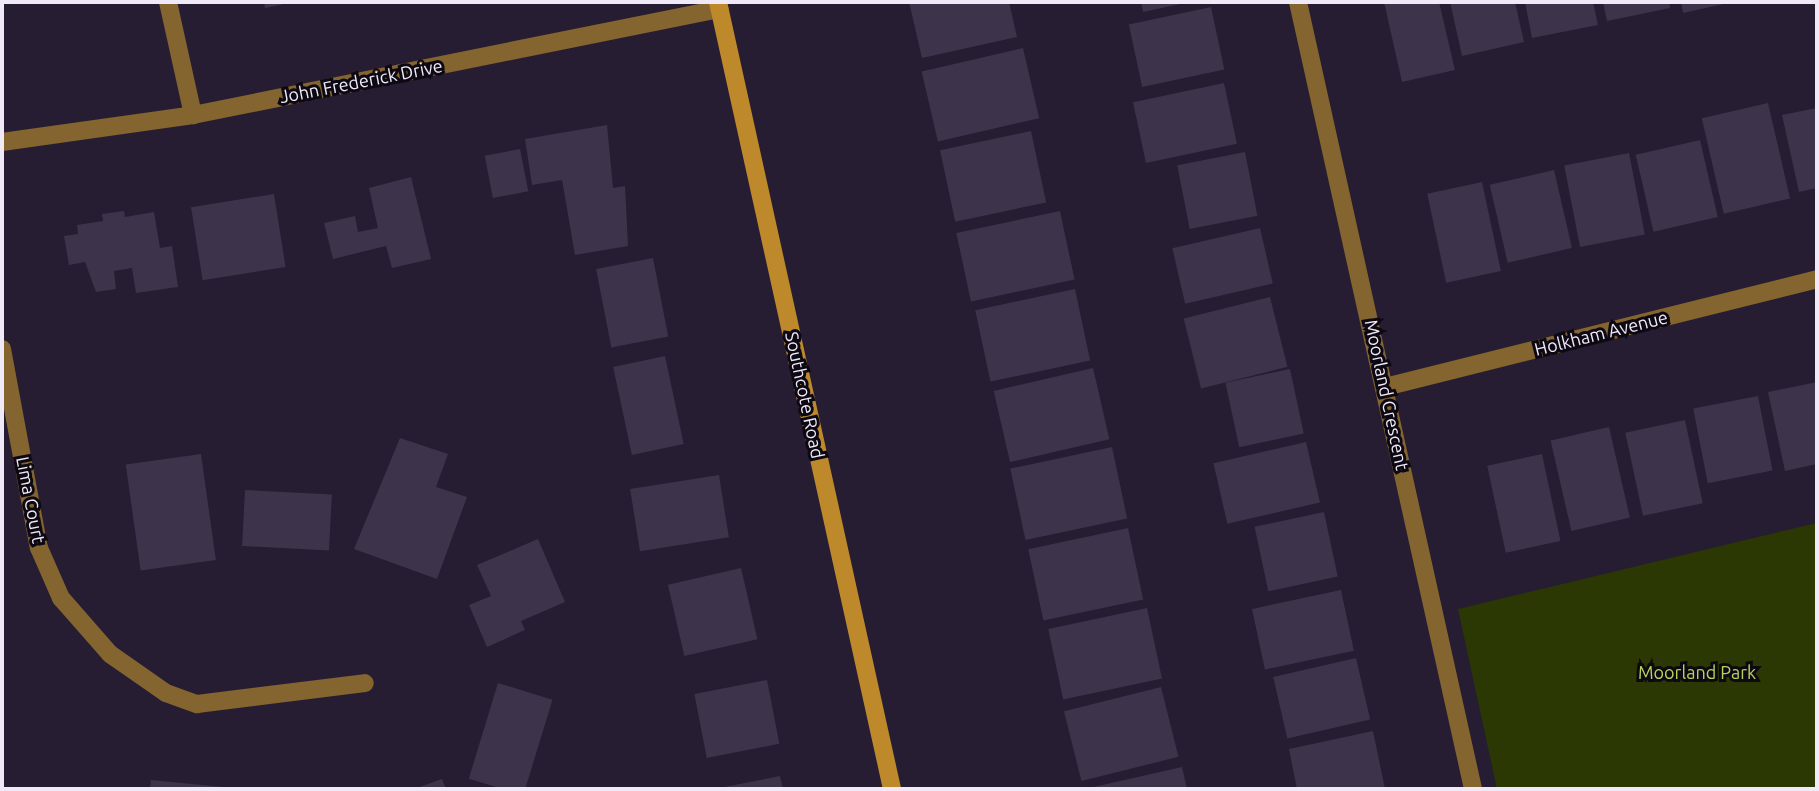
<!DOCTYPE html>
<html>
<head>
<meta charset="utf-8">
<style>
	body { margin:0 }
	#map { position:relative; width:1819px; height:791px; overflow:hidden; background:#261d32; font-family:Ubuntu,sans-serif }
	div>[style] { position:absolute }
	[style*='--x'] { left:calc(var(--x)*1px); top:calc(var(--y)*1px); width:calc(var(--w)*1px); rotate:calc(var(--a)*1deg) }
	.green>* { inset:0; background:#2c3804 }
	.building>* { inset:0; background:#3d334a; transform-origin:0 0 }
	.minor>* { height:18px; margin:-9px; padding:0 9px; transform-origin:9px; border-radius:9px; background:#84642f }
	.secondary>* { height:18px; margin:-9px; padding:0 9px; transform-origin:9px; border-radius:9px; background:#bd892a }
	span { translate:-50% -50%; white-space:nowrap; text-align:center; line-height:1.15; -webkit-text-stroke:6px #0d0912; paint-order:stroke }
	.street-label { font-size:18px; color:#efe9f8 }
	.park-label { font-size:18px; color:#b5d55c }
	.frame { position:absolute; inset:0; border:4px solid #efe9f8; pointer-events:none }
</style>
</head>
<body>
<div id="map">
	<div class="green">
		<div style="clip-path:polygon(1817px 523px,1817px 789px,1497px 789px,1458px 609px)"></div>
	</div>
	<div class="building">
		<div style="clip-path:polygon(264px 2px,289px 2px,289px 3px,265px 8px)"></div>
		<div style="clip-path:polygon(909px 2px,1009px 2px,1017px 37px,922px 58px)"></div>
		<div style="clip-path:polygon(1141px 2px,1184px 2px,1185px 3px,1143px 12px)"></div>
		<div style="clip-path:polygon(1384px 2px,1439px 2px,1455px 70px,1402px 82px)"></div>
		<div style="clip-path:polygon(1450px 2px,1515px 2px,1524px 42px,1462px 56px)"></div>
		<div style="clip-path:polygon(1525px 2px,1593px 2px,1598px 25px,1532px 38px)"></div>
		<div style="clip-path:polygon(1603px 2px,1669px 2px,1670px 8px,1607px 21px)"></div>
		<div style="clip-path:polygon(1681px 2px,1728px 2px,1728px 3px,1683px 13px)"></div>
		<div style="left:1211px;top:7px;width:64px;height:84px;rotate:78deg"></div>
		<div style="left:1023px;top:48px;width:72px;height:104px;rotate:77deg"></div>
		<div style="left:1224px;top:83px;width:62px;height:93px;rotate:78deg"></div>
		<div style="left:1768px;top:103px;width:98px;height:68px;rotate:77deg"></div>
		<div style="clip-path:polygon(1817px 108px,1817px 188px,1799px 192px,1782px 115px)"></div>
		<div style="clip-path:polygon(607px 125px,613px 188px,625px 186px,628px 246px,575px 255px,562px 180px,532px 185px,525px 139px)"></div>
		<div style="left:1031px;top:131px;width:73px;height:93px;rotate:78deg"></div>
		<div style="left:1700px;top:140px;width:79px;height:66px;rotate:77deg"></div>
		<div style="left:520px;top:149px;width:43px;height:36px;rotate:79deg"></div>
		<div style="left:1245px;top:152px;width:65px;height:69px;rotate:79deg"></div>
		<div style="left:1629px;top:153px;width:83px;height:66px;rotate:79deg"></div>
		<div style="left:1554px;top:170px;width:80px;height:66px;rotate:77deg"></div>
		<div style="clip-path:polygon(411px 177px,431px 259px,392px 268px,386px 246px,333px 259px,324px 223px,355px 216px,358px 232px,378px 228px,369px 188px)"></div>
		<div style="left:1482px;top:182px;width:91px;height:56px;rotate:78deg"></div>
		<div style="left:274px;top:194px;width:74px;height:84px;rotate:81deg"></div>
		<div style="clip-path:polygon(124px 211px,125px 217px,154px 212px,160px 248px,172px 246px,178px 287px,136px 293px,132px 268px,114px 271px,116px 289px,96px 292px,85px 262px,69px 265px,64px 236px,78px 234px,77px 225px,103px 221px,102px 214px)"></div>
		<div style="left:1060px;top:211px;width:70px;height:106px;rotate:78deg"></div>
		<div style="left:1260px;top:228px;width:57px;height:90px;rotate:77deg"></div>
		<div style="left:653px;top:258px;width:80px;height:58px;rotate:79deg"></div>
		<div style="left:1075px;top:289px;width:73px;height:102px;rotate:78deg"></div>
		<div style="left:1270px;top:297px;width:72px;height:89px;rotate:76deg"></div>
		<div style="left:665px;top:356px;width:90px;height:53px;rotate:78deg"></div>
		<div style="left:1093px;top:368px;width:73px;height:102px;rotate:77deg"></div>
		<div style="left:1290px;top:369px;width:66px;height:66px;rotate:78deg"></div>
		<div style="clip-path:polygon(1817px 382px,1817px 464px,1785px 471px,1768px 392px)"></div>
		<div style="left:1758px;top:396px;width:76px;height:66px;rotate:79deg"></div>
		<div style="left:1685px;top:420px;width:85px;height:61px;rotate:78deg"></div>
		<div style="left:1609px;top:427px;width:93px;height:60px;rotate:77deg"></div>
		<div style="clip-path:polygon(400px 438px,448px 454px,436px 487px,467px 497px,437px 579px,354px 549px)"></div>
		<div style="left:1306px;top:442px;width:62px;height:95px;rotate:77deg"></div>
		<div style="left:1112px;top:447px;width:73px;height:104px;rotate:78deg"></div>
		<div style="left:201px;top:454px;width:107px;height:76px;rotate:82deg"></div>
		<div style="left:1542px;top:454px;width:89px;height:56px;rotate:78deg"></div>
		<div style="left:719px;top:475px;width:63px;height:90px;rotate:81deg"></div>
		<div style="left:245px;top:490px;width:87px;height:56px;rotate:3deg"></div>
		<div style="left:1324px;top:512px;width:66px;height:71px;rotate:78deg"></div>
		<div style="left:1128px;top:528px;width:73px;height:102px;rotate:78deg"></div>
		<div style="clip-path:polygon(538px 539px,565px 602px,521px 621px,525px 630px,487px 647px,469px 605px,491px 596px,477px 565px)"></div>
		<div style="left:741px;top:568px;width:73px;height:75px;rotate:77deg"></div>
		<div style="left:1341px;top:590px;width:62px;height:91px;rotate:78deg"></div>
		<div style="left:1147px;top:608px;width:72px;height:101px;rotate:78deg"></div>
		<div style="left:1356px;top:658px;width:63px;height:85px;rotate:77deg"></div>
		<div style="left:767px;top:680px;width:65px;height:74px;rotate:79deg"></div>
		<div style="left:498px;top:683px;width:57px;height:100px;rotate:17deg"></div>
		<div style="left:1161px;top:687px;width:72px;height:100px;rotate:76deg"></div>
		<div style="clip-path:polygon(1373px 731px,1385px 789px,1297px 789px,1289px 749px)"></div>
		<div style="clip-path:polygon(1182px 767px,1187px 789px,1089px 789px,1089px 788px)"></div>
		<div style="clip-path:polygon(780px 776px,783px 789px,719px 789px,719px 788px)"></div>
		<div style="clip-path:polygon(442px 779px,446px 789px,414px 789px)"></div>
		<div style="clip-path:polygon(151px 780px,223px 787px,223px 789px,150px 789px)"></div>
	</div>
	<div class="minor">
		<div style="--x:168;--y:2;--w:116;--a:77.5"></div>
		<div style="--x:1298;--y:2;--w:806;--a:77.46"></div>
		<div style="--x:2;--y:142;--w:193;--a:-8"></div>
		<div style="--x:193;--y:115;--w:537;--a:-11.39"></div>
		<div style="--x:2;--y:349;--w:202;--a:79.5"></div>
		<div style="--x:39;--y:548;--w:55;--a:66.3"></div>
		<div style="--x:61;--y:598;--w:74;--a:48.8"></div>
		<div style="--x:110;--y:654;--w:68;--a:34.9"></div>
		<div style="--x:166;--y:693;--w:33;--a:20"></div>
		<div style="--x:197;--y:704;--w:169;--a:-7.1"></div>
		<div style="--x:1385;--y:387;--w:445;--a:-14"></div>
	</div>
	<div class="secondary">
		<div style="--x:718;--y:2;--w:806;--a:77.53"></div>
	</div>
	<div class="street-label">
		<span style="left:361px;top:81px;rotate:-11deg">John Frederick Drive</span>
		<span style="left:1601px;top:333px;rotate:-14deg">Holkham Avenue</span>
		<span style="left:805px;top:395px;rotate:78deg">Southcote Road</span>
		<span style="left:1387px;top:395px;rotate:78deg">Moorland Crescent</span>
		<span style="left:31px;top:500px;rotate:79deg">Lima Court</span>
	</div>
	<div class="park-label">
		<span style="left:1697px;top:672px">Moorland Park</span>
	</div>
	<div class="frame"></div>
</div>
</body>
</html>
